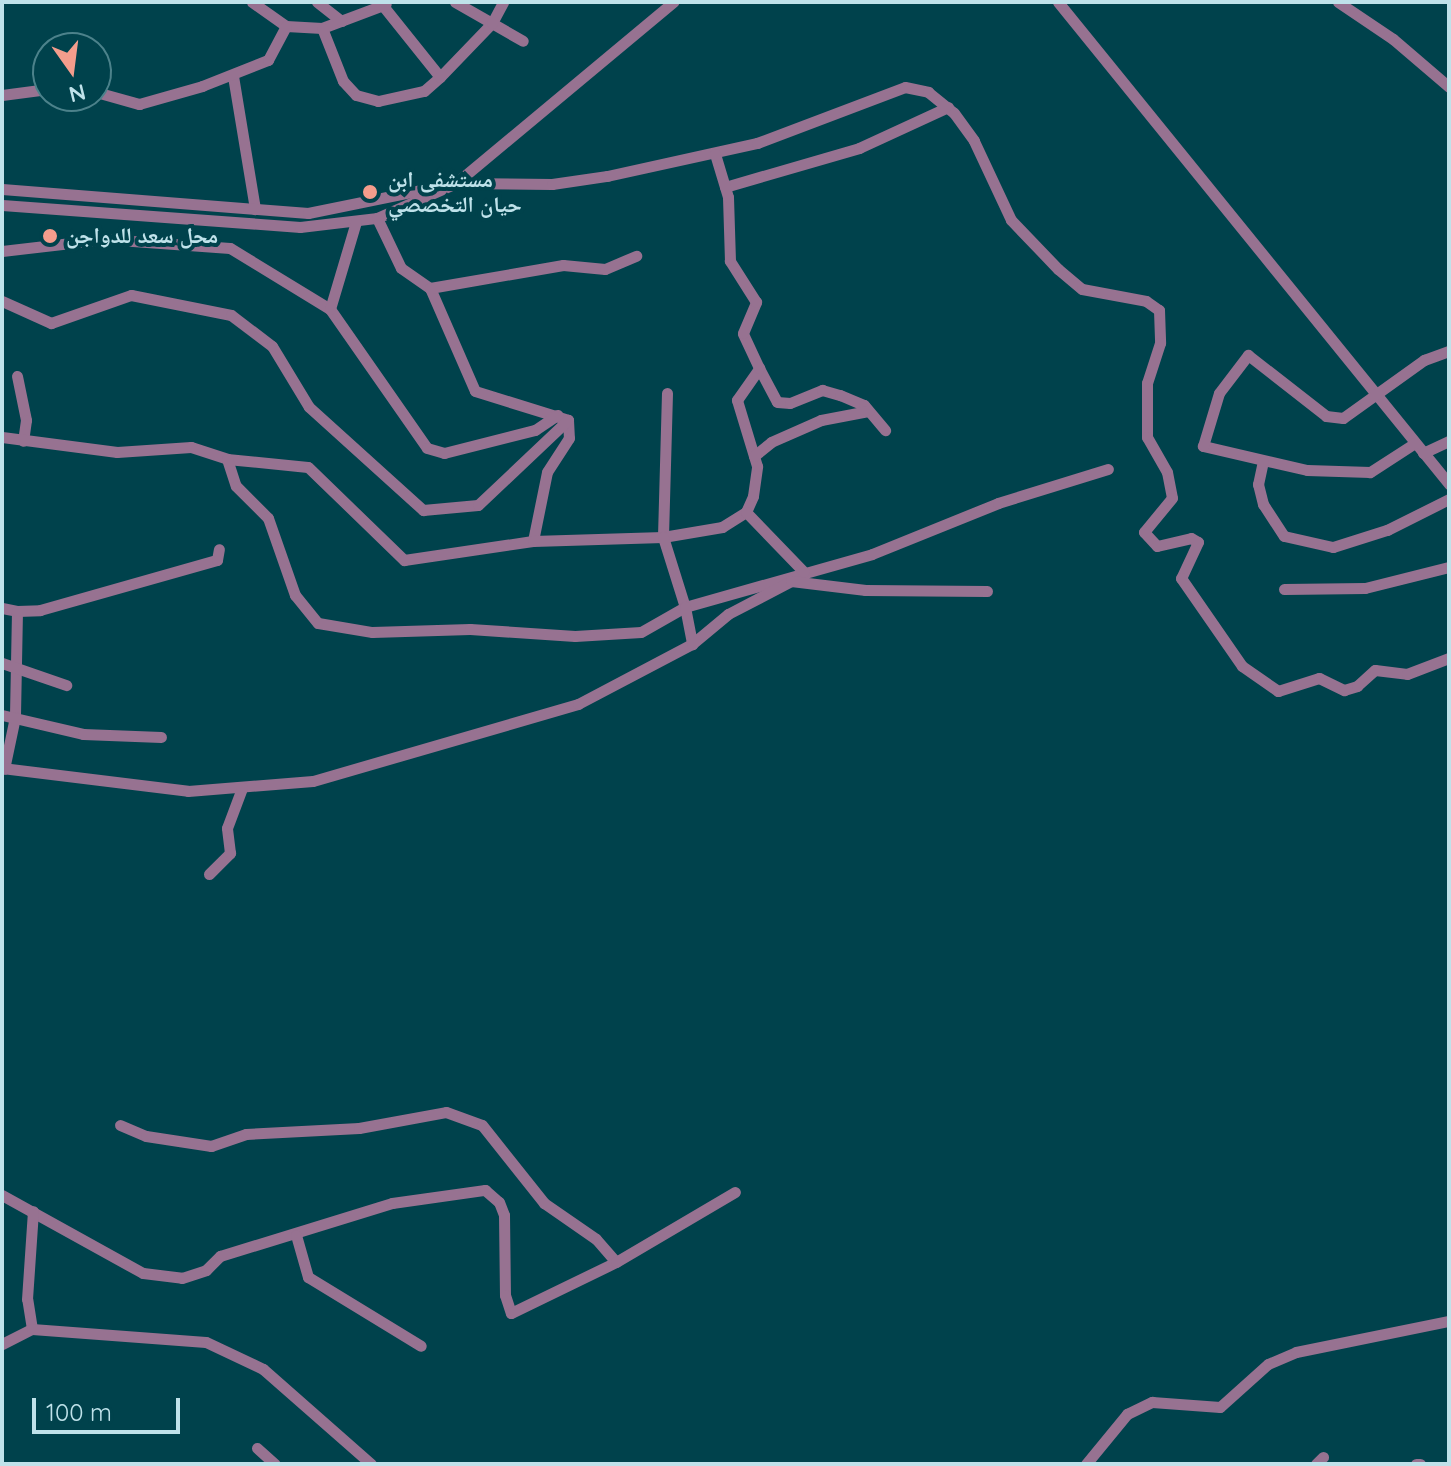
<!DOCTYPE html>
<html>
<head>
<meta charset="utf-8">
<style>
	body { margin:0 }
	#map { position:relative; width:1451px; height:1466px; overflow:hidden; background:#00424c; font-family:Quicksand,"Noto Naskh Arabic",sans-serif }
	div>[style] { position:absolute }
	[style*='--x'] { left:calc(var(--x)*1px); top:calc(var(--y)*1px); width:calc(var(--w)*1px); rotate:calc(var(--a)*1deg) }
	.minor>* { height:11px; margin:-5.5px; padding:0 5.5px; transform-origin:5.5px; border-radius:5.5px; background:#977291 }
	.dots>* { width:22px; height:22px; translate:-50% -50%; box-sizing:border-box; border:4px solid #00424c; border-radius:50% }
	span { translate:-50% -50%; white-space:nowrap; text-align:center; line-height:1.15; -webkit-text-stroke:8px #00424c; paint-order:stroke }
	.poi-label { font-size:22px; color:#bfe2ea; font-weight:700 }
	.left { translate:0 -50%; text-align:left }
	.frame { position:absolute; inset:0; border:4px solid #bfe2ea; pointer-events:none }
	.north { position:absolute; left:32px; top:32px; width:80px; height:80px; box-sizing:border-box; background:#00424c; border:2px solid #4c828b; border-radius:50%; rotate:166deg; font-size:22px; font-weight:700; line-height:32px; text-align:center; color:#bfe2ea }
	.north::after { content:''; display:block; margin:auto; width:28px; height:36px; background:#f49d8c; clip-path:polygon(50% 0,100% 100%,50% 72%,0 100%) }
	.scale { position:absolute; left:32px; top:1398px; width:148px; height:36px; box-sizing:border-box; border:4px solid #bfe2ea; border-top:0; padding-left:10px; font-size:24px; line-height:28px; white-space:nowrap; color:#bfe2ea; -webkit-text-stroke:6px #00424c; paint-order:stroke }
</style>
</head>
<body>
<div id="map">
	<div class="minor">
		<div style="--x:252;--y:2;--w:42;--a:35.2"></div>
		<div style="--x:286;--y:26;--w:36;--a:3"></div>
		<div style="--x:322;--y:28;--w:68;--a:-20.6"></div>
		<div style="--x:317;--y:2;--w:31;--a:38"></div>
		<div style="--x:455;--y:2;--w:78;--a:29.8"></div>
		<div style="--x:1058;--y:2;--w:621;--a:50.95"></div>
		<div style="--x:1338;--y:2;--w:66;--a:33.9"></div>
		<div style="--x:1393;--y:39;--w:74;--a:40.6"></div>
		<div style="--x:322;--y:28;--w:57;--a:68.4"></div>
		<div style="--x:343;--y:81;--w:19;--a:47"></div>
		<div style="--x:356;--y:95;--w:23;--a:15"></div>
		<div style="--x:378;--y:101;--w:47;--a:-12.3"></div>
		<div style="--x:424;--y:91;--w:21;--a:-41"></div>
		<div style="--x:440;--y:77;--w:90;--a:-128.7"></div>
		<div style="--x:233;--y:76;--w:135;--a:80.6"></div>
		<div style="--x:440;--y:77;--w:75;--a:-46.1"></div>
		<div style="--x:492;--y:23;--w:24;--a:-62"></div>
		<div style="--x:96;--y:92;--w:45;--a:15.6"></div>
		<div style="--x:139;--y:104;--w:66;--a:-15.9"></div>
		<div style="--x:202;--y:86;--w:71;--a:-21.5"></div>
		<div style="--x:268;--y:60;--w:38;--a:-62"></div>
		<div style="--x:2;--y:95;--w:46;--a:-7.4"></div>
		<div style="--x:725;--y:187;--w:140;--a:-16.2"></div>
		<div style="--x:859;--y:148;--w:98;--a:-24.7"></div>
		<div style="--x:2;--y:189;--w:307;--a:4.5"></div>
		<div style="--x:308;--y:213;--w:151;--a:-11.5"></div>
		<div style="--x:456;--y:183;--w:96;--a:0.6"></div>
		<div style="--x:552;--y:184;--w:56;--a:-8.3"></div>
		<div style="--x:607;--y:176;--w:154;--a:-12.4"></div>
		<div style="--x:757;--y:143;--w:158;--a:-20.7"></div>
		<div style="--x:905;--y:87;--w:24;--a:12"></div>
		<div style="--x:928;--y:92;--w:33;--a:39"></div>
		<div style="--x:954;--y:113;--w:34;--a:54"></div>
		<div style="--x:974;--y:141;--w:87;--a:64.9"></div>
		<div style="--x:1011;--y:220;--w:68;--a:46.2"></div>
		<div style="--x:1058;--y:269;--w:31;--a:40"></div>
		<div style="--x:1082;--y:289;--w:65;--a:10.6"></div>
		<div style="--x:1146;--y:301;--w:16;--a:35"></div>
		<div style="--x:1159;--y:310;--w:33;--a:88"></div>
		<div style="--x:1160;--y:343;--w:42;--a:108"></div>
		<div style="--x:1147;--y:383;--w:54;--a:90"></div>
		<div style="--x:1147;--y:437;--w:40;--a:60.3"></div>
		<div style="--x:1167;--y:472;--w:26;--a:79"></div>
		<div style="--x:1172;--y:498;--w:44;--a:129.5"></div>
		<div style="--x:1144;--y:532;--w:19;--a:47"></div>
		<div style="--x:1157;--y:546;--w:35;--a:-13"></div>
		<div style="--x:1191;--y:538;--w:8;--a:30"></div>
		<div style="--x:1198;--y:542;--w:40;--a:115"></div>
		<div style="--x:1181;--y:578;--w:107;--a:55.3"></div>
		<div style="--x:1242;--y:666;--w:44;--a:34.8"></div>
		<div style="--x:1278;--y:691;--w:43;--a:-17.6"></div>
		<div style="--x:1319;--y:678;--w:28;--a:26"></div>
		<div style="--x:1344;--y:690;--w:14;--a:-17"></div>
		<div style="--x:1357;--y:686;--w:24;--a:-42"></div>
		<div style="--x:1375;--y:670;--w:32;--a:7"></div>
		<div style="--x:1407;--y:674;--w:45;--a:-20.9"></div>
		<div style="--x:2;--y:205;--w:299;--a:4.2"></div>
		<div style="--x:300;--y:227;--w:78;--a:-6.7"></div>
		<div style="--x:377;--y:218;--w:86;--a:-23.9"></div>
		<div style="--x:456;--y:183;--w:283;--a:-39.8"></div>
		<div style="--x:377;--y:218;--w:55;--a:64.4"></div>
		<div style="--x:401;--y:268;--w:35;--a:35"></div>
		<div style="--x:430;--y:288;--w:112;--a:66.4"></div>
		<div style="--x:475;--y:391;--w:97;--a:17.3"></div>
		<div style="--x:568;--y:420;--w:18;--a:87"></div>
		<div style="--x:569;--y:438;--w:40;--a:122.9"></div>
		<div style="--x:547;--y:472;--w:70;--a:101.5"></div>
		<div style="--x:2;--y:251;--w:104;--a:-6.6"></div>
		<div style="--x:105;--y:239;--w:125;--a:4.1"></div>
		<div style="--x:230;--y:248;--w:117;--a:31.4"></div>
		<div style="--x:330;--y:309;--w:169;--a:55.1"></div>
		<div style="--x:427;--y:448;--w:18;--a:16"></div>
		<div style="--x:444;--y:453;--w:94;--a:-14.2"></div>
		<div style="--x:535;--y:430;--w:27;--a:-34"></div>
		<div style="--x:430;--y:288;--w:135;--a:-9.8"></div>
		<div style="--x:563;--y:265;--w:42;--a:5.4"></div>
		<div style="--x:605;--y:269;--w:34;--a:-23"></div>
		<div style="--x:2;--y:301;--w:54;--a:24.2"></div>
		<div style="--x:51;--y:323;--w:85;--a:-19.3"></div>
		<div style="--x:131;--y:295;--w:102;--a:11.3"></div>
		<div style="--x:231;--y:315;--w:51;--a:37.1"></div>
		<div style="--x:272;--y:346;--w:71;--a:58.8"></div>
		<div style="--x:309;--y:407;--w:154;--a:42.1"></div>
		<div style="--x:423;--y:510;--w:55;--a:-5.2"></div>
		<div style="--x:478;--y:505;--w:124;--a:-43.4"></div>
		<div style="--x:330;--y:309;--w:91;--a:-73.4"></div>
		<div style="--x:759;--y:368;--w:38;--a:62"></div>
		<div style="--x:777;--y:402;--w:13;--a:4"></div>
		<div style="--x:790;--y:403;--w:35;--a:-22"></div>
		<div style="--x:822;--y:390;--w:19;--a:16"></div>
		<div style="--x:840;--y:395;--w:26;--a:23"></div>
		<div style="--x:864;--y:405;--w:33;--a:50"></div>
		<div style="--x:17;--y:376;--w:45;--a:78.4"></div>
		<div style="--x:26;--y:420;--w:21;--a:98"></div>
		<div style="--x:667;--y:393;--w:144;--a:91.6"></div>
		<div style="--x:663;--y:537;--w:60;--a:-9.6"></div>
		<div style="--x:722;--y:527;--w:28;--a:-32"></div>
		<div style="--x:746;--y:512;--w:17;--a:-66"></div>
		<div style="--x:753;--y:496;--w:30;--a:-82"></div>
		<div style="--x:757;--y:466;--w:69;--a:-106.9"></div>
		<div style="--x:737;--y:400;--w:39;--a:-55"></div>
		<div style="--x:759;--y:368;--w:38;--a:-115"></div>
		<div style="--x:743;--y:333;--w:34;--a:-67"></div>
		<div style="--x:756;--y:302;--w:49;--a:-122.4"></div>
		<div style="--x:730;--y:261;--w:64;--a:-91.8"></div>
		<div style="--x:728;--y:197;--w:45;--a:-106.8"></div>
		<div style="--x:2;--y:437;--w:116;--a:7.4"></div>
		<div style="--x:117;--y:452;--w:74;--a:-3.9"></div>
		<div style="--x:191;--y:447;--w:38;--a:18"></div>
		<div style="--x:227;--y:459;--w:81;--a:5.6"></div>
		<div style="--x:308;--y:467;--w:134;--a:44.1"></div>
		<div style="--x:404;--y:560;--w:130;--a:-8.4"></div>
		<div style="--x:533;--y:541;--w:130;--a:-1.8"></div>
		<div style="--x:663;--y:537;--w:73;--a:72.6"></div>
		<div style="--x:685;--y:607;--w:194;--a:-15.8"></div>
		<div style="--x:872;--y:554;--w:136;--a:-22"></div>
		<div style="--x:998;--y:503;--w:115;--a:-17.2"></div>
		<div style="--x:1415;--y:443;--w:54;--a:147.2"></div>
		<div style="--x:1370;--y:472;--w:63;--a:-178.2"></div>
		<div style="--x:1307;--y:470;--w:107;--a:-167"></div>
		<div style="--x:1203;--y:446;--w:55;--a:-73.2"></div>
		<div style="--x:1219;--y:393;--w:48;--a:-52.7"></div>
		<div style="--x:1248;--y:355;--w:99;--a:38"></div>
		<div style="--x:1326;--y:416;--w:17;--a:7"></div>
		<div style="--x:1343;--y:418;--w:100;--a:-35.6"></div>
		<div style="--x:1424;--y:360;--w:27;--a:-20"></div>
		<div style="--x:1423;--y:453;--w:29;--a:-25"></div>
		<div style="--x:754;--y:456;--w:22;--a:-39"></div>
		<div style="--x:771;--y:442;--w:55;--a:-23.7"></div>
		<div style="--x:821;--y:420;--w:48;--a:-10.8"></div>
		<div style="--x:227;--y:459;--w:28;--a:72"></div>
		<div style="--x:236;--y:486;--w:45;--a:45"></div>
		<div style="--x:268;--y:518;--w:82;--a:70.7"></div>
		<div style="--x:295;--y:595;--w:36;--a:51"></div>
		<div style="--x:318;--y:623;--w:55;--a:9.5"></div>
		<div style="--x:372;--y:632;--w:98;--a:-1.8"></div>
		<div style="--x:470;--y:629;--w:105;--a:3.8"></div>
		<div style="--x:575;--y:636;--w:66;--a:-3.5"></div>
		<div style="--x:641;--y:632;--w:51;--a:-29.6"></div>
		<div style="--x:685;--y:607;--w:38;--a:79"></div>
		<div style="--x:1263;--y:461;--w:24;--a:102"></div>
		<div style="--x:1258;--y:484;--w:21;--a:76"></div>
		<div style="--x:1263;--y:504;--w:38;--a:57"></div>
		<div style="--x:1284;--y:536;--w:50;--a:12.7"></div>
		<div style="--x:1333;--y:547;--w:57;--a:-17.5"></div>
		<div style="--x:1387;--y:530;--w:69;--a:-26.6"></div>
		<div style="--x:746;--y:512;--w:83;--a:46"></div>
		<div style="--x:1284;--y:589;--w:81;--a:-0.7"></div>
		<div style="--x:1365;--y:588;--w:87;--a:-14"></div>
		<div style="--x:2;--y:608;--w:15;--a:11"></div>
		<div style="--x:17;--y:611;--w:106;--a:91.1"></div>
		<div style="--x:15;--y:717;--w:53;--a:101.9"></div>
		<div style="--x:17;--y:611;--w:23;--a:-2"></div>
		<div style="--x:40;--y:610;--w:184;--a:-15.8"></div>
		<div style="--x:217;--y:560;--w:11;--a:-80"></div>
		<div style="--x:2;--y:663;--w:68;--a:19"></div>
		<div style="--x:2;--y:715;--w:83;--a:13.2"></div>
		<div style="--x:83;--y:734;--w:78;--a:2.2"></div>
		<div style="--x:2;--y:768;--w:187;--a:7"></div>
		<div style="--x:188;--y:791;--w:125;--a:-4.6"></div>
		<div style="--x:313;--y:781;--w:276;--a:-16.2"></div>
		<div style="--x:578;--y:704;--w:129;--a:-27.8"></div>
		<div style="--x:692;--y:644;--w:47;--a:-39.8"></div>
		<div style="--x:728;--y:614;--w:71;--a:-27.6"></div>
		<div style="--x:791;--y:581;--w:75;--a:6.9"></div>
		<div style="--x:865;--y:590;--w:122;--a:0.5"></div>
		<div style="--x:209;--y:874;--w:30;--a:-45"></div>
		<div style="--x:230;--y:853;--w:25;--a:-97"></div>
		<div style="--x:227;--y:828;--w:43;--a:-69.4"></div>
		<div style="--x:120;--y:1125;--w:28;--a:23"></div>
		<div style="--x:146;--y:1136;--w:66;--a:8.7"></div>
		<div style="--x:211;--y:1146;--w:37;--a:-19"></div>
		<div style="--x:246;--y:1134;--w:113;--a:-3"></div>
		<div style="--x:359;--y:1128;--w:88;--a:-10.4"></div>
		<div style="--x:446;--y:1112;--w:38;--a:20"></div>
		<div style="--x:482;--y:1125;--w:100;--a:51.5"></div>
		<div style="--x:544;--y:1203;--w:63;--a:34.7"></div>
		<div style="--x:596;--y:1239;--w:30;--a:49"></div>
		<div style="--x:2;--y:1195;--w:161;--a:29"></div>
		<div style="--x:143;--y:1273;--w:39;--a:7"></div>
		<div style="--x:182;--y:1278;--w:25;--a:-18"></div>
		<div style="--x:206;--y:1270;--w:20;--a:-45"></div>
		<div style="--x:220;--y:1256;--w:180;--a:-17.1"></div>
		<div style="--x:392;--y:1203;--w:94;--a:-8"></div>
		<div style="--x:485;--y:1190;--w:18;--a:41"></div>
		<div style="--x:499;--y:1202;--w:14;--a:69"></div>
		<div style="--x:504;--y:1215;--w:80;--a:89.3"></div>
		<div style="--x:505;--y:1295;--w:19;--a:72"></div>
		<div style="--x:511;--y:1313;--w:117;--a:-25.9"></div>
		<div style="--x:616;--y:1262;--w:138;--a:-30.5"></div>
		<div style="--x:296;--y:1235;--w:44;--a:74.1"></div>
		<div style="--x:308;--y:1277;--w:132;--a:31.4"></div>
		<div style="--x:32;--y:1329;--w:30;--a:-99"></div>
		<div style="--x:27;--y:1299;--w:88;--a:-86.1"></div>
		<div style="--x:2;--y:1344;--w:34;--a:-27"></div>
		<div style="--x:32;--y:1329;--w:174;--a:4.3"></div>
		<div style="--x:206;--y:1342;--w:63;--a:25.3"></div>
		<div style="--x:263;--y:1369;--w:144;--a:41.3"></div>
		<div style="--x:257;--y:1448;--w:24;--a:42"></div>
		<div style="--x:1086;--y:1464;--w:65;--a:-50.6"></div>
		<div style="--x:1127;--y:1414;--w:28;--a:-26"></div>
		<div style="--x:1152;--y:1402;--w:68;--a:4.2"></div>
		<div style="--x:1220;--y:1407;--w:64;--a:-41.9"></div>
		<div style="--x:1268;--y:1364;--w:30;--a:-23"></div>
		<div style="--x:1296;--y:1352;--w:156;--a:-11.5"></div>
		<div style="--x:1316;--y:1464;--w:10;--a:-45"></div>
		<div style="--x:1416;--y:1464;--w:4;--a:0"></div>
	</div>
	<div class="dots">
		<div style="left:370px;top:192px;background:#f49d8c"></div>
		<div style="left:50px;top:236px;background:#f49d8c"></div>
	</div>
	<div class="poi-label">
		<span class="left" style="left:388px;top:192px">مستشفى ابن<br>حيان التخصصي</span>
		<span class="left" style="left:66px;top:236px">محل سعد للدواجن</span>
	</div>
	<div class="frame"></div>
	<div class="north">N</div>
	<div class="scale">100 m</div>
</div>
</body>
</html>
